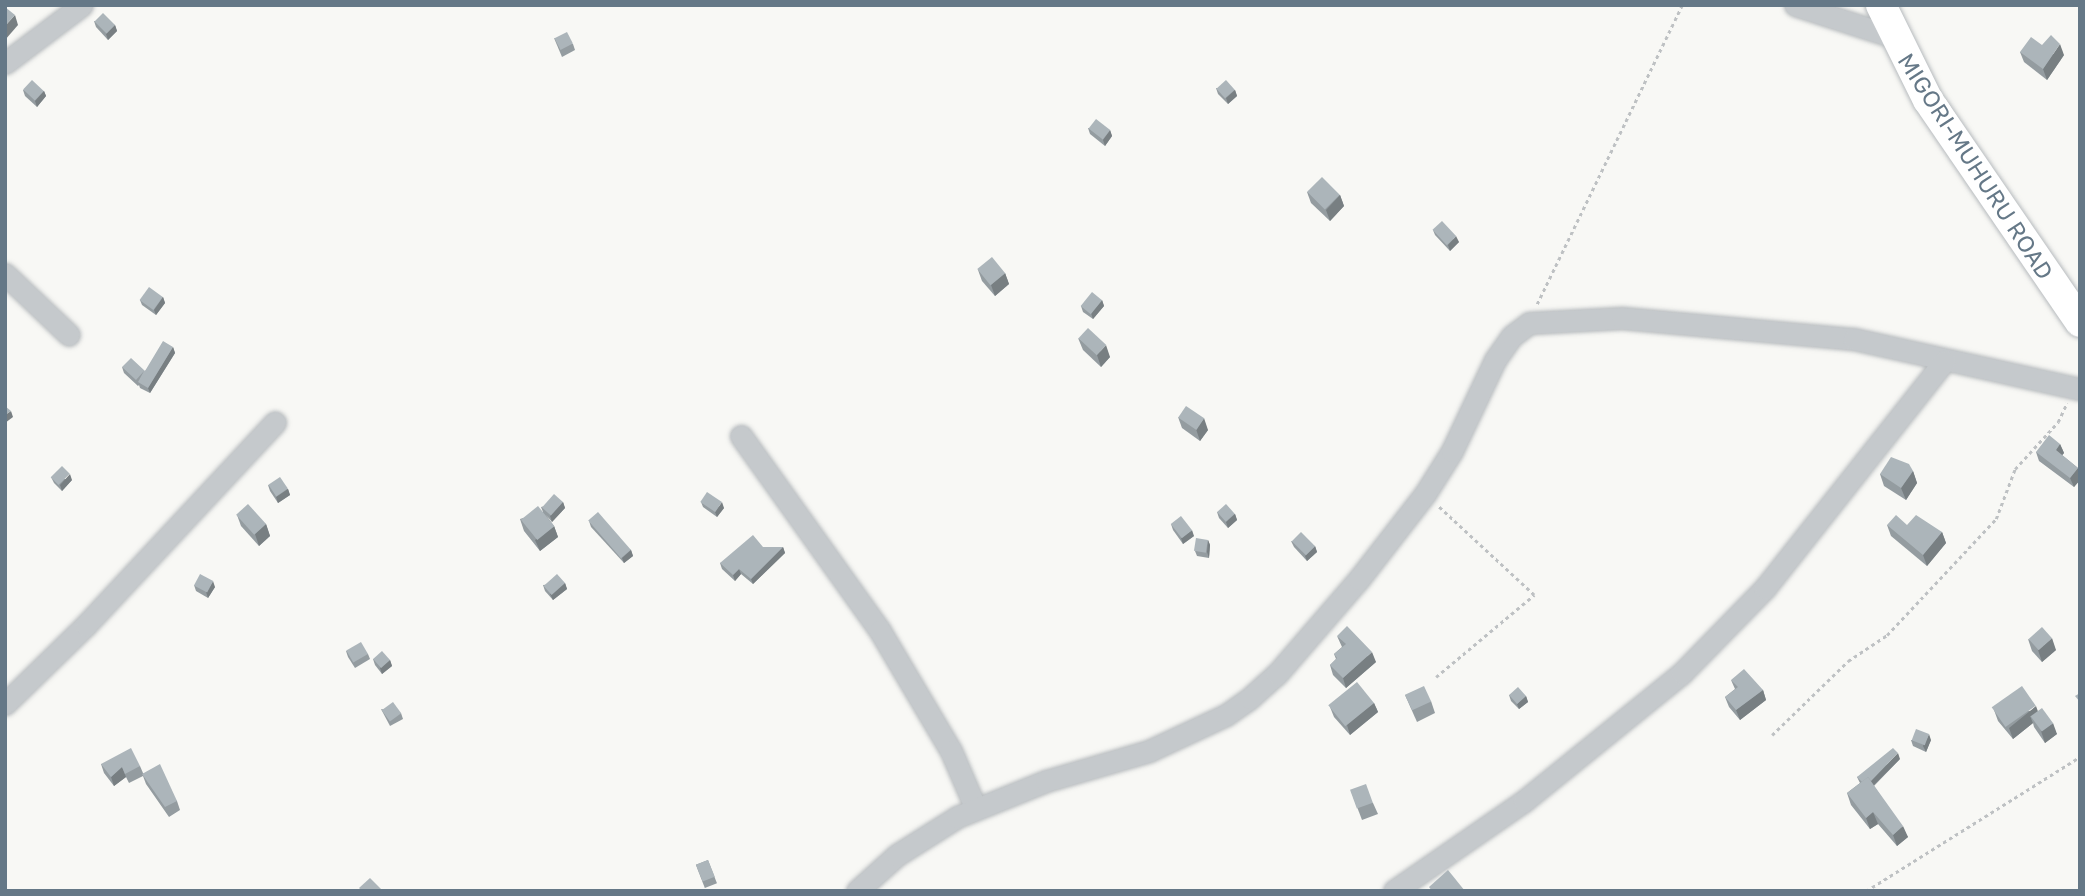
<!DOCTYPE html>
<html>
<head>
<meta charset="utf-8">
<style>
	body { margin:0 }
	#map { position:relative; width:2085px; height:896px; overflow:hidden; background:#f8f8f5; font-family:"Golos Text",sans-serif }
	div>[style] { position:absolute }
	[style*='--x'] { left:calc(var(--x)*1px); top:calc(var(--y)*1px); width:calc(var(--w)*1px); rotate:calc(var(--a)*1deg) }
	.path>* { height:2.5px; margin-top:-1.25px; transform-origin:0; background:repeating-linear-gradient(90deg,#bec1c3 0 3.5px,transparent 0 7px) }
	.roads { filter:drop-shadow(0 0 2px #b7bbbe) drop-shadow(0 0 2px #b7bbbe) }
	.minor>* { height:21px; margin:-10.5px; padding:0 10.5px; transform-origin:10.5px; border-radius:10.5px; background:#c5c9cc }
	.highway>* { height:30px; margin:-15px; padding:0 15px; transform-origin:15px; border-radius:15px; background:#fff }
	.wall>* { inset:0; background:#949ca0; transform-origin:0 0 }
	.shaded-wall>* { inset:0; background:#787f82 }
	.building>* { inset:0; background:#acb5ba; transform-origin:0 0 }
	span { translate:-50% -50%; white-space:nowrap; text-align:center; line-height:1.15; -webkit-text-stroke:7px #fff; paint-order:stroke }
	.street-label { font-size:23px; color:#657887 }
	.frame { position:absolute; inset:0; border:7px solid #657887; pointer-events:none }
</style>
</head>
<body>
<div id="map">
	<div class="path">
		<div style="--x:1537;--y:304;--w:332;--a:-64.1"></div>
		<div style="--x:1436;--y:677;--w:128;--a:-39.9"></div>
		<div style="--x:1534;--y:595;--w:131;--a:-137.2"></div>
		<div style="--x:1772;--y:735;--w:106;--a:-44.2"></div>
		<div style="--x:1848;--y:661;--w:47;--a:-33.7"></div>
		<div style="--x:1887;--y:635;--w:159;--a:-46.8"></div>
		<div style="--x:1996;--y:519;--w:53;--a:-69.2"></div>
		<div style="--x:2015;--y:469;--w:64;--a:-47.5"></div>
		<div style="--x:2058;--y:422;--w:21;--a:-65"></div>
		<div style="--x:1866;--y:891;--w:252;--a:-32.1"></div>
	</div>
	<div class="roads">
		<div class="minor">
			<div style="--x:1795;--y:5;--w:104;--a:17.9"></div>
			<div style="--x:5;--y:63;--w:96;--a:-37"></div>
			<div style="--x:5;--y:274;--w:88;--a:43.6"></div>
			<div style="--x:741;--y:436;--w:239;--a:54.5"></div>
			<div style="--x:880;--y:631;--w:139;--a:59.4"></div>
			<div style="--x:951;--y:751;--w:63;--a:66.7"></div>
			<div style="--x:5;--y:704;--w:113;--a:-44.3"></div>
			<div style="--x:86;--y:625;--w:277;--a:-47"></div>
			<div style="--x:857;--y:891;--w:54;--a:-42"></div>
			<div style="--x:897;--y:855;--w:71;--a:-32.3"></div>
			<div style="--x:957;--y:817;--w:96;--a:-22"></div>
			<div style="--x:1046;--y:781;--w:107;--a:-16.2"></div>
			<div style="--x:1149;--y:751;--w:85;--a:-25.1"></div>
			<div style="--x:1226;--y:715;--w:29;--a:-35"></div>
			<div style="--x:1250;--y:698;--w:36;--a:-42"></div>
			<div style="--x:1277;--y:674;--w:125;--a:-49.2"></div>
			<div style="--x:1359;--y:579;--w:108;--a:-52.2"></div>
			<div style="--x:1425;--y:494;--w:51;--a:-57.9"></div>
			<div style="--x:1452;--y:451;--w:101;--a:-64.7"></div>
			<div style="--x:1495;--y:360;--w:29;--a:-55"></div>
			<div style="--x:1512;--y:336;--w:21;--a:-37"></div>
			<div style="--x:1529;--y:323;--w:93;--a:-3.1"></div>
			<div style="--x:1622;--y:318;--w:233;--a:5.2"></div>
			<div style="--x:1854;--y:339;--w:231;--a:12.5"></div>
			<div style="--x:1394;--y:891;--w:158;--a:-34.7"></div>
			<div style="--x:1524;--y:801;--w:203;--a:-39"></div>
			<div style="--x:1682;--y:673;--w:119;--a:-45.7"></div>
			<div style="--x:1765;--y:588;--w:289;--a:-51.7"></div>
		</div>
		<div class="highway">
			<div style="--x:1881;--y:5;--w:106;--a:63.7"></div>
			<div style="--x:1928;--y:100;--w:269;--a:55.6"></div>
		</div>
	</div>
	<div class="wall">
		<div style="clip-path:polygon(94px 21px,115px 25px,117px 31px,108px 40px,96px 27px)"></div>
		<div style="clip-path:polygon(554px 38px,573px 44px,575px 50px,562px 57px)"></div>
		<div style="clip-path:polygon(2020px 52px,2064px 55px,2047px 80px,2024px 62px)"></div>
		<div style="clip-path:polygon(1216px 88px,1235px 90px,1237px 96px,1228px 104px,1218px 94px)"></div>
		<div style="clip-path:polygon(23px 90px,44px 91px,46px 96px,37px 107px,25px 96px)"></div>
		<div style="clip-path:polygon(1088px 128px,1110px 130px,1112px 136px,1105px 146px,1090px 134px)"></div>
		<div style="clip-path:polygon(1307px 192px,1340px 195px,1344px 206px,1330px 221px,1311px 203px)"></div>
		<div style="clip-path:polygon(1433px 230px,1459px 242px,1450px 251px,1435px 235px)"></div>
		<div style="clip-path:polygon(978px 270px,1005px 273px,1009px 284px,995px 296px,982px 281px)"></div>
		<div style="clip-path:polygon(163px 297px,165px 303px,156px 315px,142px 305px,140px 300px)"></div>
		<div style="clip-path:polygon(1102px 300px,1104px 306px,1093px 319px,1083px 312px,1081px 306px)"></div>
		<div style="clip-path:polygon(1078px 338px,1110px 357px,1101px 367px,1083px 350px)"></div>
		<div style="clip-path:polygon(173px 347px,175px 353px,150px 393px,140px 388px,139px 385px,138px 386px,124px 373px,122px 367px,145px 371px)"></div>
		<div style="clip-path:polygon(1178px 417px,1208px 430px,1200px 441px,1182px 428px)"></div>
		<div style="clip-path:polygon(2060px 444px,2064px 453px,2062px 455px,2078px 468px,2080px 472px,2080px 480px,2074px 487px,2039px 461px,2036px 452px)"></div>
		<div style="clip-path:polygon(1913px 471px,1917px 483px,1906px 500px,1884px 486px,1880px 474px)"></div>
		<div style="clip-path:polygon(51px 477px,72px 480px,62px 491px,54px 483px)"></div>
		<div style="clip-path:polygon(268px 485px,288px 489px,290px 495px,278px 503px,270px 491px)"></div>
		<div style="clip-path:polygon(563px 502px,565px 508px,552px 522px,546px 515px,554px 526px,558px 537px,540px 551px,524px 531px,520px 519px,543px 512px,541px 507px)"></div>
		<div style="clip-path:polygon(701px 502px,724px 508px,717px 517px,703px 507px)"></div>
		<div style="clip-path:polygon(1217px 512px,1235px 514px,1237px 520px,1228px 528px,1219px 518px)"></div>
		<div style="clip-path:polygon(237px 515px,266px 524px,270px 536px,259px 546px,241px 526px)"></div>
		<div style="clip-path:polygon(589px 521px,631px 550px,633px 556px,624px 563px,591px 527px)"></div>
		<div style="clip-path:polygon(1171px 524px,1194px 536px,1183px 544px,1173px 530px)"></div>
		<div style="clip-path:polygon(1887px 525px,1942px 532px,1946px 543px,1927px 566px,1891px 536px)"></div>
		<div style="clip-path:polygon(1208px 540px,1210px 545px,1209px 558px,1197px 556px,1195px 551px)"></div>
		<div style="clip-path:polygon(1291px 541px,1315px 546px,1317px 552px,1307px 561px,1294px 547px)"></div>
		<div style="clip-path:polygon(763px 547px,783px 547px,785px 553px,753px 584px,741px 574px,735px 581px,722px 569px,720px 563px)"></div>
		<div style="clip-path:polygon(565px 583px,567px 589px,553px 600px,545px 591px,543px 585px)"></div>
		<div style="clip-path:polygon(194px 585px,215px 587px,208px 598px,196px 591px)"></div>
		<div style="clip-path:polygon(1337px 636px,1376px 662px,1346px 688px,1333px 675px,1330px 665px,1336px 659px,1334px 654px,1342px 647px)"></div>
		<div style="clip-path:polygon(2028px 639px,2056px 650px,2042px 662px,2032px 651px)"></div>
		<div style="clip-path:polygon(346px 651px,368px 654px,370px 659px,355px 668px,348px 657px)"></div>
		<div style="clip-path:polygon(373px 659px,390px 660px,392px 666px,382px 674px,375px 665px)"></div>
		<div style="clip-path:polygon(1731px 680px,1763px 690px,1766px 700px,1740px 720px,1729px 707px,1725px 697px,1735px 689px)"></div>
		<div style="clip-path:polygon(1405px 695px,1431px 701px,1435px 713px,1417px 722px)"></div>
		<div style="clip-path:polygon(1509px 695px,1526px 696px,1528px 702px,1519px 709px,1511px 701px)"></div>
		<div style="clip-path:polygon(1374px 703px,1378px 712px,1350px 735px,1334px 717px,1330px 707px)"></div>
		<div style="clip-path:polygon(381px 709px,401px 713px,403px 719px,390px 726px)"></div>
		<div style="clip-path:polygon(1994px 710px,2037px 711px,2057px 734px,2045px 743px,2034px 727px,2033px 723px,2013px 739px,1998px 721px)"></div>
		<div style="clip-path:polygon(1911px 740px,1931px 740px,1926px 752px,1913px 746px)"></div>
		<div style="clip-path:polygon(1900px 759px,1874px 786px,1908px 837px,1897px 846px,1878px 824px,1870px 829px,1851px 805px,1847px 793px,1860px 783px,1857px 777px)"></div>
		<div style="clip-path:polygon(101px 764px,140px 766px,143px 773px,177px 801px,180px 810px,169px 817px,146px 784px,143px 776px,129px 783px,126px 777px,114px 786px,104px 773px)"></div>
		<div style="clip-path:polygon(1351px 791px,1373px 803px,1378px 814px,1362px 820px)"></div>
		<div style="left:708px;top:860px;width:25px;height:13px;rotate:69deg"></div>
	</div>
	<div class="shaded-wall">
		<div style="clip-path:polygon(15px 15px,18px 25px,5px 40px,5px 26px)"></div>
		<div style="clip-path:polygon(115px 25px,117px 31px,108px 40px,106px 34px)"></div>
		<div style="clip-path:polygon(2060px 44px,2064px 55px,2047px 80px,2043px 69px)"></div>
		<div style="clip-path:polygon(1235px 90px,1237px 96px,1228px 104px,1226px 98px)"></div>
		<div style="clip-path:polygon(44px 91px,46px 96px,37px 107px,35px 101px)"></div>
		<div style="clip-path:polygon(1110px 130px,1112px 136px,1105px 146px,1103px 140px)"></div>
		<div style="clip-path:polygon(1340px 195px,1344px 206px,1330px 221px,1326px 210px)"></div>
		<div style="clip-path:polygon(1456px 236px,1459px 242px,1450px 251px,1448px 245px)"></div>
		<div style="clip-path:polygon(1005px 273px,1009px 284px,995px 296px,991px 285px)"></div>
		<div style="clip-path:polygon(163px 297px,165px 303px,156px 315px,154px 310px)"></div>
		<div style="clip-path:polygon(1102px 300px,1104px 306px,1093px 319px,1091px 313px)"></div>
		<div style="clip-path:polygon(1106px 345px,1110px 357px,1101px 367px,1097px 355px)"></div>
		<div style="clip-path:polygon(173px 347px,175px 353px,150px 393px,148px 388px)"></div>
		<div style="clip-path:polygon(11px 411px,13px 417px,5px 423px,5px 415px)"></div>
		<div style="clip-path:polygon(1204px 418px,1208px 430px,1200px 441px,1196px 429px)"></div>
		<div style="clip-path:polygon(2060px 444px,2064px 453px,2059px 459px,2056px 450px)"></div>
		<div style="clip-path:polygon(2078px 468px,2080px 472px,2080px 480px,2074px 487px,2070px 478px)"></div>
		<div style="clip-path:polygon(1913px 471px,1917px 483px,1906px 500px,1901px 488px)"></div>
		<div style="clip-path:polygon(70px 474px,72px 480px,62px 491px,60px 485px)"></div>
		<div style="clip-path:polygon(288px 489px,290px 495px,278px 503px,276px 497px)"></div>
		<div style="clip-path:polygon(563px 502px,565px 508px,552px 522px,550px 516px)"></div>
		<div style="clip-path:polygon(722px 502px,724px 508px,717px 517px,715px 512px)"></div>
		<div style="clip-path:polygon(1235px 514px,1237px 520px,1228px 528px,1226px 522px)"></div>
		<div style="clip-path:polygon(266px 524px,270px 536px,259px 546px,255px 534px)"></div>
		<div style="clip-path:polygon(554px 526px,558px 537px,540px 551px,535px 540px)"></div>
		<div style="clip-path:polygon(1192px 530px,1194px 536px,1183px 544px,1181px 538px)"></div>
		<div style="clip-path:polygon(1942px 532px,1946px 543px,1927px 566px,1923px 555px)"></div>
		<div style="clip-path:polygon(1208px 540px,1210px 545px,1209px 558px,1207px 552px)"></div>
		<div style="clip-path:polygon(1315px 546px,1317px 552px,1307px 561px,1305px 556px)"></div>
		<div style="clip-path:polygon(783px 547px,785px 553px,753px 584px,751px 579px)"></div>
		<div style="clip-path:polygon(631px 550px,633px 556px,624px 563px,622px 558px)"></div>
		<div style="clip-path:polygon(739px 569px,741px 574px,735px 581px,733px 575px)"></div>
		<div style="clip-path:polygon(213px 581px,215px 587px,208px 598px,206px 592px)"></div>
		<div style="clip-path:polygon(565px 583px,567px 589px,553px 600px,550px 594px)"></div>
		<div style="clip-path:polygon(2052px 638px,2056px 650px,2042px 662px,2038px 650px)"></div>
		<div style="clip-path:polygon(1372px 652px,1376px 662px,1346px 688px,1343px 678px)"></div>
		<div style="clip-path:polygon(390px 660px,392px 666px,382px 674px,380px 668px)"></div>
		<div style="clip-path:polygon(1763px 690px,1766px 700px,1740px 720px,1736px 710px)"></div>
		<div style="clip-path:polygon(1526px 696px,1528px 702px,1519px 709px,1517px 704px)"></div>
		<div style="clip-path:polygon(1374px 703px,1378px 712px,1350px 735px,1347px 725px)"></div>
		<div style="clip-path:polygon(2036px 706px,2040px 717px,2030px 716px,2033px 723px,2013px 739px,2009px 728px)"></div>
		<div style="clip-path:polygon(2053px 723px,2057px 734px,2045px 743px,2041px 731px)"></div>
		<div style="clip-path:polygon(1929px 734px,1931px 740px,1926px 752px,1923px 746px)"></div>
		<div style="clip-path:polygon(1898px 753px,1900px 759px,1868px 791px,1866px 786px)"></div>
		<div style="clip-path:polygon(122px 767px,126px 777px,114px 786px,111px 777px)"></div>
		<div style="clip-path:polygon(1873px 812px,1878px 824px,1870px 829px,1866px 818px)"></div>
		<div style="clip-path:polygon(1903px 826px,1908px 837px,1897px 846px,1893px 835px)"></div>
	</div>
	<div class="building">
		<div style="clip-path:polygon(5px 7px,15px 15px,5px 26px)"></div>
		<div style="left:103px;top:13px;width:17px;height:12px;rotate:45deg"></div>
		<div style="left:567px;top:32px;width:13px;height:14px;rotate:63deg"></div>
		<div style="clip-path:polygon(2051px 35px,2060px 44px,2043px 69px,2020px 52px,2031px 37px,2042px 45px)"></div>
		<div style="left:32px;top:80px;width:16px;height:13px;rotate:43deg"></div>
		<div style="left:1226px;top:80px;width:13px;height:13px;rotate:48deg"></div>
		<div style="left:1096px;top:119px;width:18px;height:12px;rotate:38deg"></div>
		<div style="left:1322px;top:177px;width:25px;height:21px;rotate:45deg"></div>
		<div style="left:1442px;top:221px;width:21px;height:13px;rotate:47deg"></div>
		<div style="left:992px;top:257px;width:21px;height:19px;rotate:51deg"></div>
		<div style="left:149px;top:287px;width:17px;height:16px;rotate:36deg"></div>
		<div style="left:1092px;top:292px;width:13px;height:18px;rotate:39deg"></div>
		<div style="left:1088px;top:328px;width:25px;height:14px;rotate:43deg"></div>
		<div style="clip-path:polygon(163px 341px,173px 347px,148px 388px,138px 382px,144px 371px,136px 380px,122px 367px,131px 358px,145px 371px)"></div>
		<div style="clip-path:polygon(5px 406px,11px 411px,5px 415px)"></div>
		<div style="left:1186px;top:406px;width:22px;height:14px;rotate:34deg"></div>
		<div style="clip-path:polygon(2049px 435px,2060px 444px,2056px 450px,2078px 468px,2070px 478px,2036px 452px)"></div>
		<div style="clip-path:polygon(1891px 457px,1909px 464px,1913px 471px,1901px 488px,1880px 474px)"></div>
		<div style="left:62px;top:466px;width:11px;height:16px;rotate:45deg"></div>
		<div style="left:280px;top:477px;width:14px;height:14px;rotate:56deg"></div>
		<div style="left:707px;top:492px;width:18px;height:12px;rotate:34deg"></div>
		<div style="left:554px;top:494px;width:12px;height:18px;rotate:42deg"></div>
		<div style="left:248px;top:504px;width:27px;height:16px;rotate:48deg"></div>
		<div style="left:1226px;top:504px;width:13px;height:12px;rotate:48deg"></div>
		<div style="left:538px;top:506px;width:26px;height:22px;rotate:51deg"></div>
		<div style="left:598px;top:512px;width:50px;height:13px;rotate:49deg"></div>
		<div style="clip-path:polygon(1896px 515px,1907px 525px,1916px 515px,1942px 532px,1923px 555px,1887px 525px)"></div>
		<div style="left:1181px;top:516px;width:18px;height:13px;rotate:52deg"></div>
		<div style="left:1301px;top:532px;width:20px;height:13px;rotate:45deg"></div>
		<div style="clip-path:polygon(753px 535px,763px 547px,783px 547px,751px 579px,739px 569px,733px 575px,720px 563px)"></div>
		<div style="left:1196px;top:538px;width:12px;height:13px;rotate:9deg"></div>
		<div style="left:200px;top:574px;width:15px;height:13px;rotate:28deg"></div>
		<div style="left:557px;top:574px;width:12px;height:18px;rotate:48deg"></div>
		<div style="clip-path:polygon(1347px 626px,1372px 652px,1343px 678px,1330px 665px,1337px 658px,1334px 654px,1346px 644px,1337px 636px)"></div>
		<div style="left:2042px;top:627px;width:15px;height:18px;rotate:48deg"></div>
		<div style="left:361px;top:642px;width:14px;height:17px;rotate:60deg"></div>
		<div style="left:382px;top:651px;width:12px;height:12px;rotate:48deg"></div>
		<div style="clip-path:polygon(1744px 669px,1763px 690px,1736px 710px,1725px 697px,1738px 687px,1731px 680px)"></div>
		<div style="left:1357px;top:682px;width:27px;height:37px;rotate:51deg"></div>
		<div style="left:1424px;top:686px;width:17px;height:21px;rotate:65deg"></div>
		<div style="left:2022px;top:686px;width:24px;height:37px;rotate:55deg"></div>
		<div style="left:1518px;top:687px;width:12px;height:12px;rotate:48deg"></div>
		<div style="clip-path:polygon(2080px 693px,2080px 702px,2075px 696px)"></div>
		<div style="left:393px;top:702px;width:14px;height:14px;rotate:54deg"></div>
		<div style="left:2042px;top:708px;width:19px;height:14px;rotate:54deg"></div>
		<div style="left:1916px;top:729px;width:14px;height:12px;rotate:21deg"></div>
		<div style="clip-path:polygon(131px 748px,140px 766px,125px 774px,122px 767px,111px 777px,101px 764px)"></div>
		<div style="clip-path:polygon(1893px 748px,1898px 753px,1871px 781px,1868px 777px,1862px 782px,1857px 777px)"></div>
		<div style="clip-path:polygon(160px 764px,177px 801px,165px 807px,142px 774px)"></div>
		<div style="clip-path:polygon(1868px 777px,1903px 826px,1893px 835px,1873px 812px,1866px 818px,1847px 793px)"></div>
		<div style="left:1366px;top:784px;width:20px;height:17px;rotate:70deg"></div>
		<div style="left:708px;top:860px;width:18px;height:13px;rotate:68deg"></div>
		<div style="clip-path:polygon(1448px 870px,1465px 891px,1432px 891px,1429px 887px)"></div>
		<div style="clip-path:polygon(370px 878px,383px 891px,362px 891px,359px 888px)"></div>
	</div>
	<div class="street-label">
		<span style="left:1976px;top:166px;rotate:57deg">MIGORI-MUHURU ROAD</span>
	</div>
	<div class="frame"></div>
</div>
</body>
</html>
